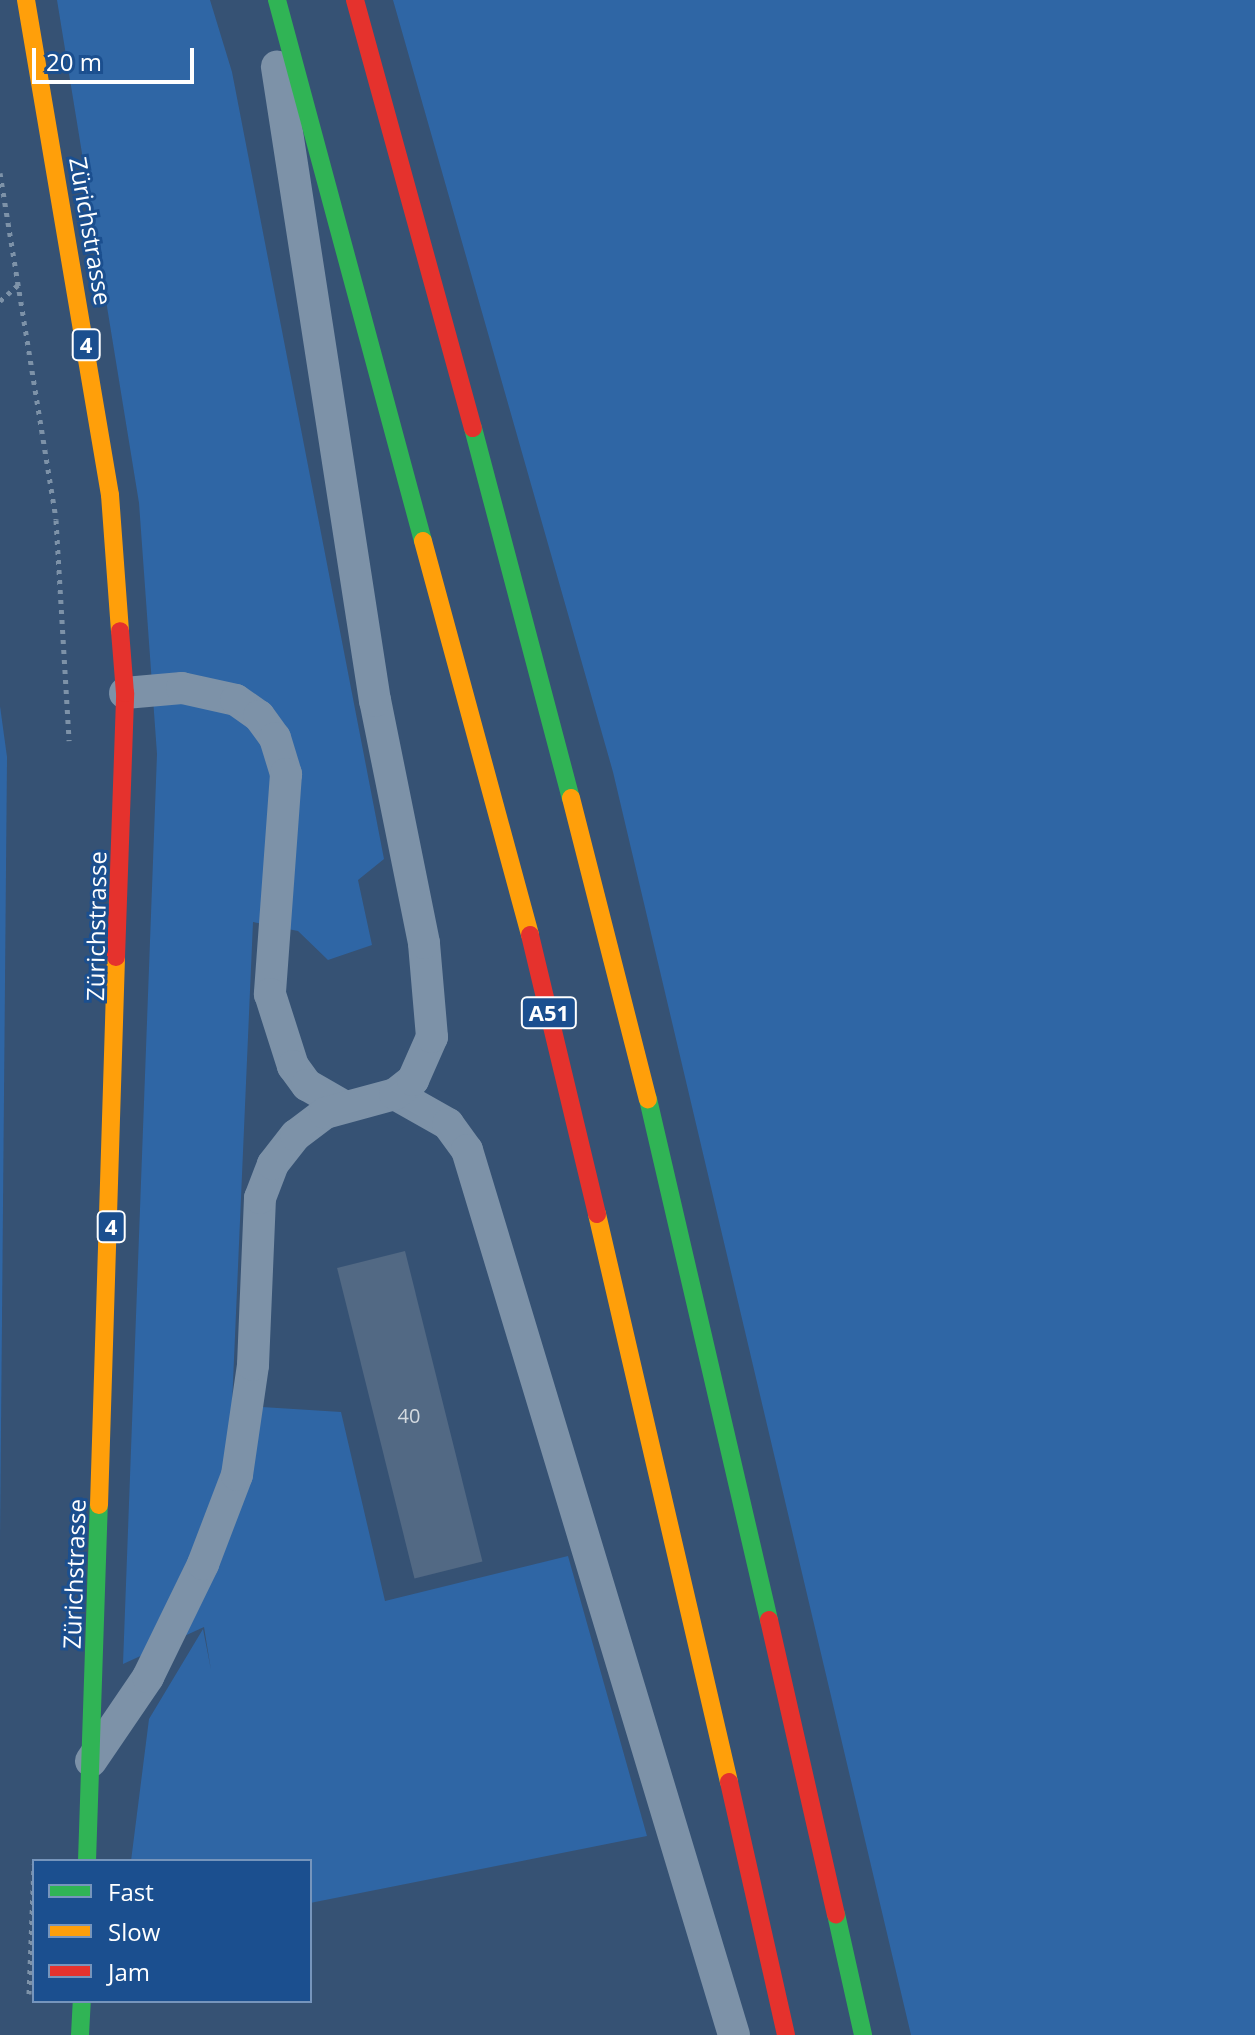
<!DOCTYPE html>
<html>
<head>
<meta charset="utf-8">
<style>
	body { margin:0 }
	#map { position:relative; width:1255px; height:2035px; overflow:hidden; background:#365274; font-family:"Open Sans",sans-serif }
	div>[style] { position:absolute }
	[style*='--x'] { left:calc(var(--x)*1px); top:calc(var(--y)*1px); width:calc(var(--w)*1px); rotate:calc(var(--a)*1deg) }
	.green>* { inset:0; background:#2f66a5 }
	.building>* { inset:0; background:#526984; transform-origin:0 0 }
	.path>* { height:5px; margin-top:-2.5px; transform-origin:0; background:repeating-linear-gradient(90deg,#7d92a8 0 4px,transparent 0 10px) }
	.lane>* { height:32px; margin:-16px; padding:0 16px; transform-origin:16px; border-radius:16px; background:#7d92a8 }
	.fast>* { height:18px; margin:-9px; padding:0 9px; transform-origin:9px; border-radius:9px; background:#30b455 }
	.slow>* { height:18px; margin:-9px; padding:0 9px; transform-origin:9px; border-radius:9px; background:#ff9f0a }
	.jam>* { height:18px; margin:-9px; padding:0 9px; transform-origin:9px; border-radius:9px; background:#e5322d }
	span { translate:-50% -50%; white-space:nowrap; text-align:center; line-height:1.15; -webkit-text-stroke:6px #1b4f8f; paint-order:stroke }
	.number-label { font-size:20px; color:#d4dae0 }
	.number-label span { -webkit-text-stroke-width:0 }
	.shield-label span { padding:2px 6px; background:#1b4f8f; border:2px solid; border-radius:6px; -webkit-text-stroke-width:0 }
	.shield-label { font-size:22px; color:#fff; font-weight:700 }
	.street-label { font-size:24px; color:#fff }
	.legend { position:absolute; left:32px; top:1859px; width:280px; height:144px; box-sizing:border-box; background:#1b4f8f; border:2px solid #7695bc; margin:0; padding:10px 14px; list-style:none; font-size:24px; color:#fff }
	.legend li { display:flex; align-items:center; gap:16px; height:40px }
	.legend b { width:40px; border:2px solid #7695bc }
	.scale { position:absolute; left:32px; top:48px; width:162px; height:36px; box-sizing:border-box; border:4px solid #fff; border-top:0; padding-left:10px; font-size:24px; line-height:28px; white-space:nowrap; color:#fff; -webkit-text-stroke:6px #1b4f8f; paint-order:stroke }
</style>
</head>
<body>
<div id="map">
	<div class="green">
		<div style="clip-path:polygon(57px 0,210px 0,232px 72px,384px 859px,358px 880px,372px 945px,328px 960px,298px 931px,253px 922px,232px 1405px,341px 1412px,385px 1601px,568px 1556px,647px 1836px,310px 1903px,310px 1861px,131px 1861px,149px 1719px,203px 1629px,211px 1670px,204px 1627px,123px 1664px,157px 754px,139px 503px)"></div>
		<div style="clip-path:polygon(393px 0,1255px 0,1255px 2035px,911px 2035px,613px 772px)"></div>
		<div style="clip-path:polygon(0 706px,7px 757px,0 1541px)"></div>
	</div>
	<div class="building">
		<div style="left:405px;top:1251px;width:320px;height:70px;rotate:76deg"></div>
	</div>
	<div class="path">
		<div style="--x:0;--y:173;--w:351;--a:80.8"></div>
		<div style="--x:56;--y:520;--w:221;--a:86.6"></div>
		<div style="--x:0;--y:301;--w:25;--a:-42"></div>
		<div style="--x:29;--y:1994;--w:130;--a:-87.8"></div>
	</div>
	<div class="lane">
		<div style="--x:125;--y:693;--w:57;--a:-5"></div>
		<div style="--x:182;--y:688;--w:55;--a:12.5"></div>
		<div style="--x:236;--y:700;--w:28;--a:35"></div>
		<div style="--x:259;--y:716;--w:27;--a:54"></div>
		<div style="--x:275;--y:738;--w:38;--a:73"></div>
		<div style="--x:286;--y:774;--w:221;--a:94.2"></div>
		<div style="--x:270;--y:994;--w:76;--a:72.3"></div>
		<div style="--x:293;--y:1066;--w:24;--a:54"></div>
		<div style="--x:307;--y:1085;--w:40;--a:29.7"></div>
		<div style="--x:395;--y:1094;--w:61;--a:29.5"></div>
		<div style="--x:448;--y:1124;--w:32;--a:54"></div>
		<div style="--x:467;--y:1150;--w:924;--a:73.21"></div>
		<div style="--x:91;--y:1761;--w:102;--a:-55.8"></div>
		<div style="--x:148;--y:1677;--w:126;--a:-64"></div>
		<div style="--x:203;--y:1564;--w:95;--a:-69.1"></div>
		<div style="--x:237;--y:1475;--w:111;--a:-81.7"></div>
		<div style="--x:253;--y:1365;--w:167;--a:-87.6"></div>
		<div style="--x:260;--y:1198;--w:36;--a:-69"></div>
		<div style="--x:273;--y:1164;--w:37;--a:-52"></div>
		<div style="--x:296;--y:1135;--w:36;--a:-37"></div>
		<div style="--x:325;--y:1113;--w:73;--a:-15.2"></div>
		<div style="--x:395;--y:1094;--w:23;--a:-38"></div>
		<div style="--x:413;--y:1080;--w:47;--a:-66.2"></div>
		<div style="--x:432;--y:1037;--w:94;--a:-94.9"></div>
		<div style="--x:424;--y:943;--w:247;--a:-101.4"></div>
		<div style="--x:375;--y:701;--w:642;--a:-98.79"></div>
	</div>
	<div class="fast">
		<div style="--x:277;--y:0;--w:560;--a:74.9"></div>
		<div style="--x:473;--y:428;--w:383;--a:75.2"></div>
		<div style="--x:648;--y:1099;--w:535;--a:76.93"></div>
		<div style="--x:87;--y:1861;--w:356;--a:-88.1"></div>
		<div style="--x:836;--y:1914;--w:124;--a:77.4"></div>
		<div style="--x:80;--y:2035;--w:34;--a:-87"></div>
	</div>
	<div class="slow">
		<div style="--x:26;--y:0;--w:502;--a:80.37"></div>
		<div style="--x:110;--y:495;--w:136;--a:85.8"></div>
		<div style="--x:423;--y:541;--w:408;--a:74.8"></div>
		<div style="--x:571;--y:798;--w:311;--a:75.7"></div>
		<div style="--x:597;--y:1214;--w:583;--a:76.92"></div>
		<div style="--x:99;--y:1505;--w:548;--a:-88.22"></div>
	</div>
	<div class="jam">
		<div style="--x:355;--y:0;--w:444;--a:74.6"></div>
		<div style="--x:530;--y:935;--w:287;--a:76.5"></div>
		<div style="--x:116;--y:957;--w:264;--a:-88"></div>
		<div style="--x:125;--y:693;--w:62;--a:-94.6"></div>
		<div style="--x:769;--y:1620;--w:302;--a:77.2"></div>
		<div style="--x:729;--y:1782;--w:259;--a:77.3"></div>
	</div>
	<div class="number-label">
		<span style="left:409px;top:1415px">40</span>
	</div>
	<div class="shield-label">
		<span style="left:86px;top:345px">4</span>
		<span style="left:549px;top:1013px">A51</span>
		<span style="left:111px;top:1227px">4</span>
	</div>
	<div class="street-label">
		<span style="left:91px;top:231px;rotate:80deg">Zürichstrasse</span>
		<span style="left:96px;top:926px;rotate:-89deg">Zürichstrasse</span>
		<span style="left:74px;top:1574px;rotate:-88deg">Zürichstrasse</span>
	</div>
	<ul class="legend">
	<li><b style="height:10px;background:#30b455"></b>Fast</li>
	<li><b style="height:10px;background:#ff9f0a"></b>Slow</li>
	<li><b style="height:10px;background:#e5322d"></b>Jam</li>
	</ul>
	<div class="scale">20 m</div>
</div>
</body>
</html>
